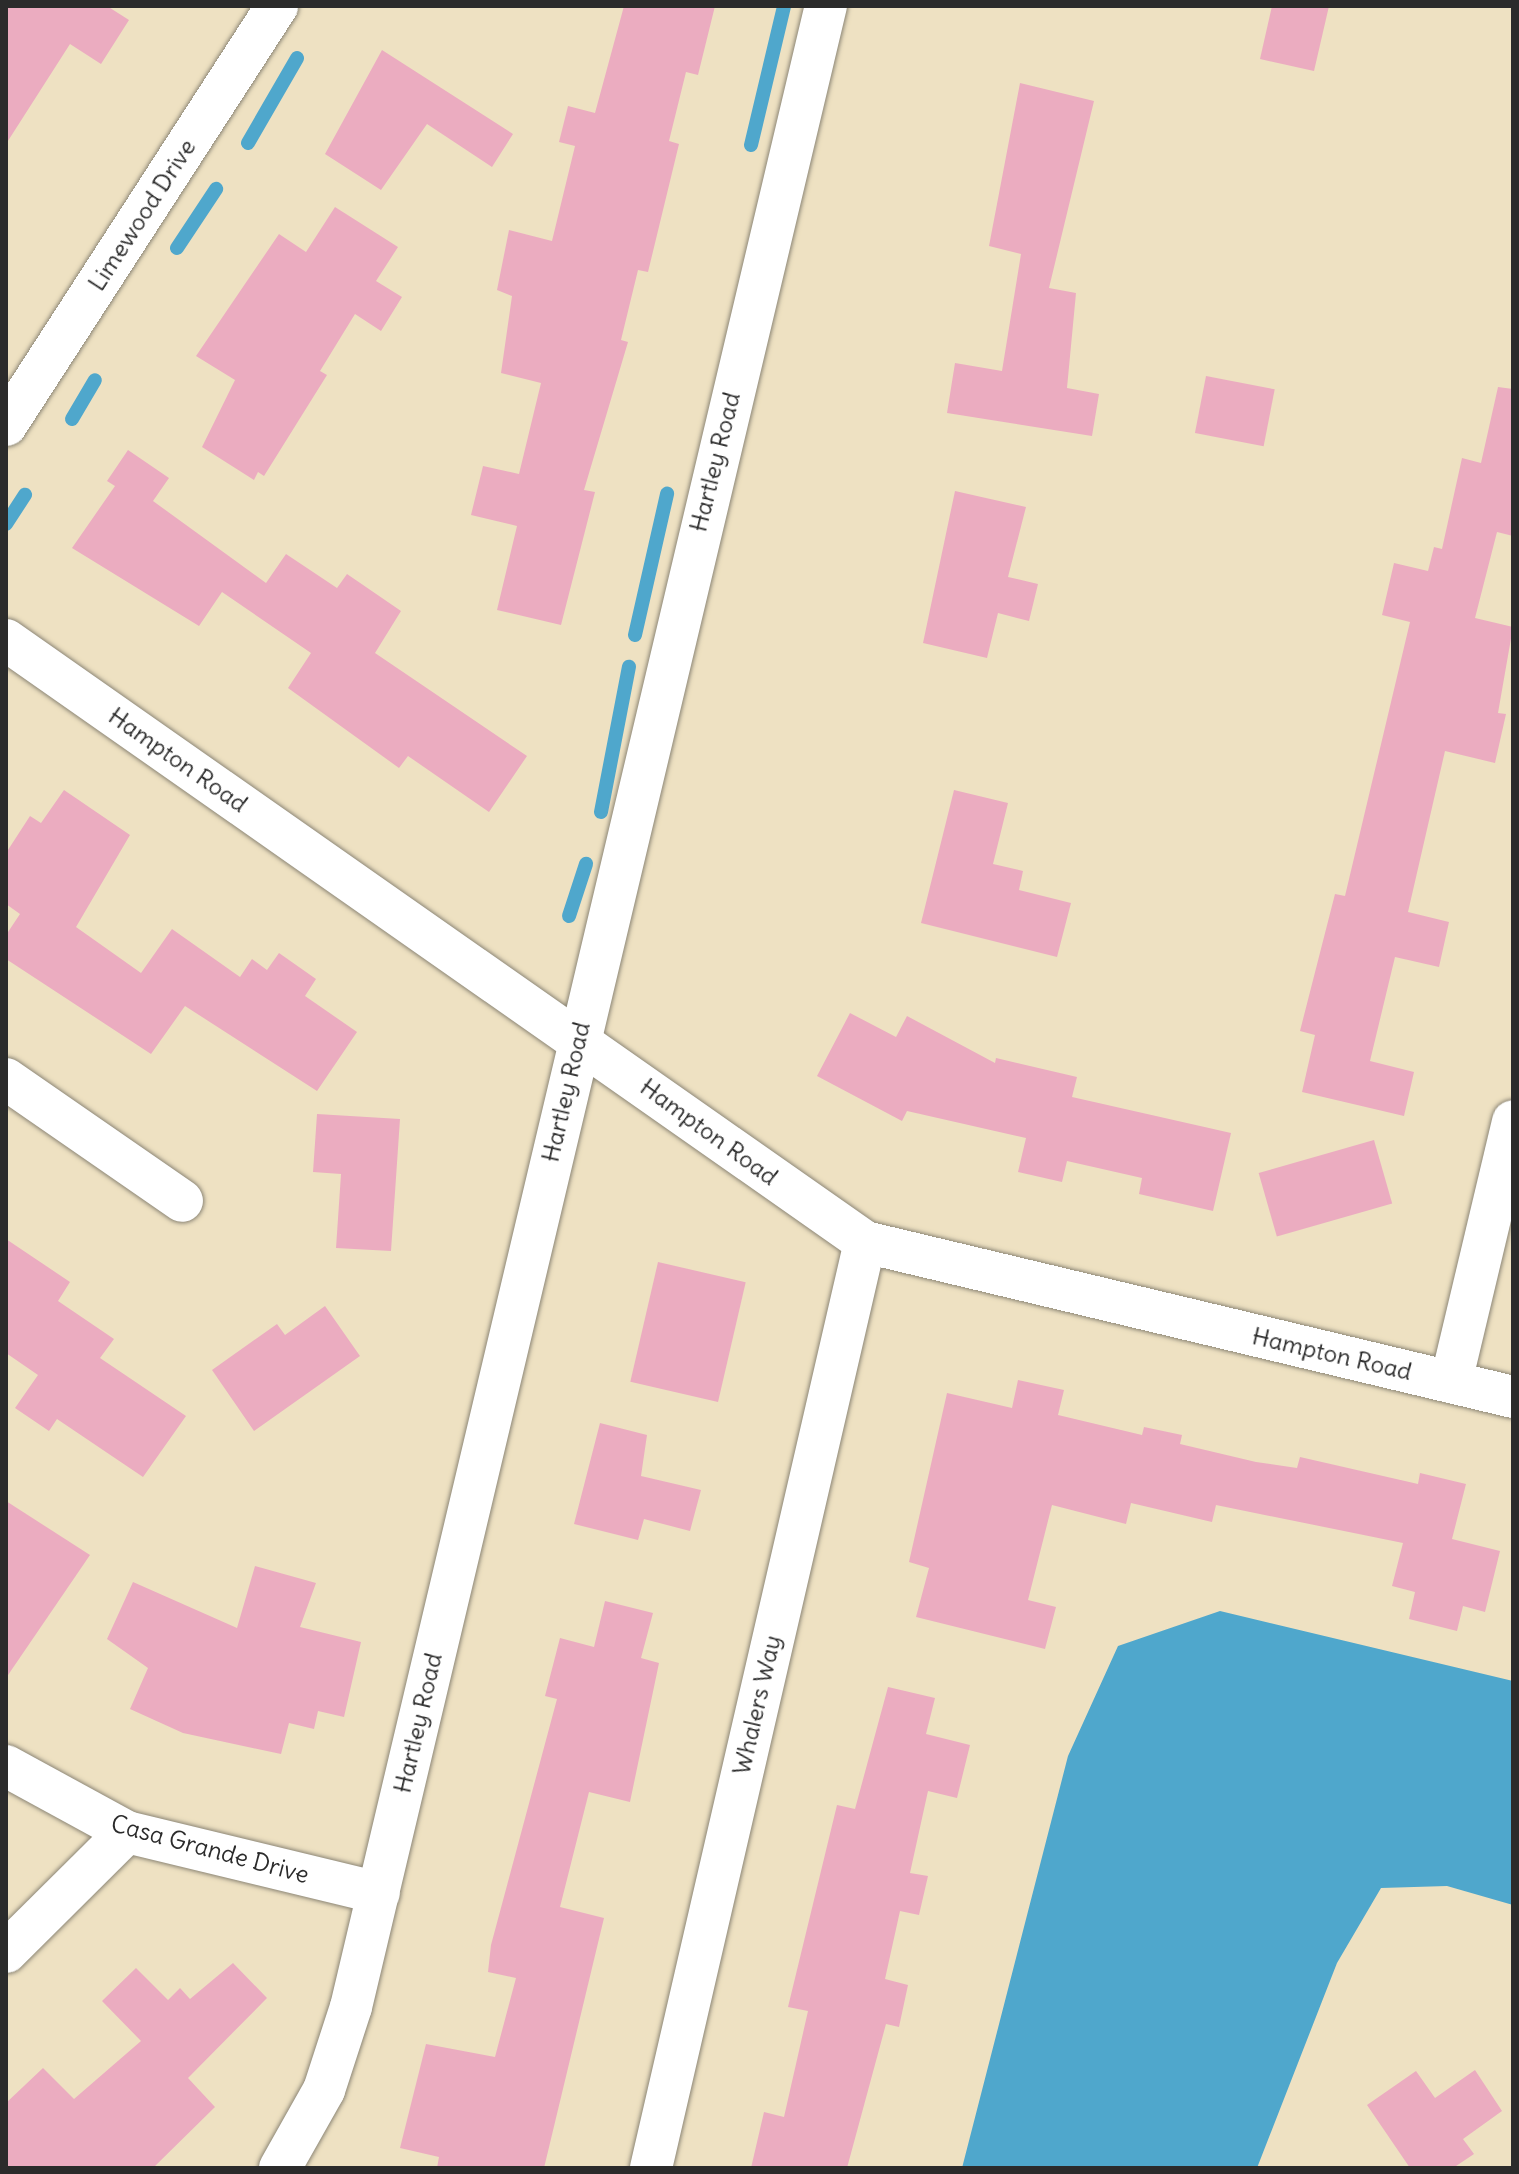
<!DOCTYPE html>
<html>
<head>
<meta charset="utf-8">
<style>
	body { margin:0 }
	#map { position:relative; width:1519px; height:2174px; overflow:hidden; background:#eee1c2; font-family:Delius,sans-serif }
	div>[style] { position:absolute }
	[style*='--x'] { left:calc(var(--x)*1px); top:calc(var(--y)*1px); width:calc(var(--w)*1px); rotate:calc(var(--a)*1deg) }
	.water>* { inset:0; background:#4fa7cc }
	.stream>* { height:14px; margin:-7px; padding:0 7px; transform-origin:7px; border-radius:7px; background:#4fa7cc }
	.building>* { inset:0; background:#ebacc0; transform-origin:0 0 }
	.roads { filter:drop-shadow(0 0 2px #8c8676) drop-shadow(0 0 2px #8c8676) }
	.minor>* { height:42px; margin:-21px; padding:0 21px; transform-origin:21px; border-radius:21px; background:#fff }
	span { translate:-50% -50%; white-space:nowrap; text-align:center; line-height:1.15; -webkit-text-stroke:8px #fff; paint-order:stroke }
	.street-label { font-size:24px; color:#2b2b2b }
	.frame { position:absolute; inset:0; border:8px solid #2b2b2b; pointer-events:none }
</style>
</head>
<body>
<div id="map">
	<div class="water">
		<div style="clip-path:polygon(1220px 1611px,1513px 1681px,1513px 1905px,1447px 1886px,1381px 1888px,1337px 1963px,1257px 2168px,962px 2168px,1068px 1756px,1118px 1646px)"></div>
	</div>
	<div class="stream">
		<div style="--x:248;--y:143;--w:98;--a:-60"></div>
		<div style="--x:751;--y:145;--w:143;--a:-76.6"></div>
		<div style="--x:177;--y:248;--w:71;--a:-56.5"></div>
		<div style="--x:72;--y:419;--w:45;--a:-59.5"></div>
		<div style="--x:6;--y:524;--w:35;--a:-57"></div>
		<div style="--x:635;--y:635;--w:145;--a:-77.2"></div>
		<div style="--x:601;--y:812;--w:148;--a:-79.1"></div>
		<div style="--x:569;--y:916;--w:55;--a:-71.9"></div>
	</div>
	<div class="building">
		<div style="clip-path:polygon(6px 6px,107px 6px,129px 20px,101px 64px,70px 44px,6px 144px)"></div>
		<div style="clip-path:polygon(624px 6px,715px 6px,698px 75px,686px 72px,669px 141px,679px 144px,648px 272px,638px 270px,621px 340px,628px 342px,584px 490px,595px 492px,561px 625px,497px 610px,517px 526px,471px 515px,483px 466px,519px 474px,541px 383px,501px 373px,512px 296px,497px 290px,509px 230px,552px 241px,575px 146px,559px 142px,568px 106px,595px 113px)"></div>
		<div style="clip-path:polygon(1272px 6px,1329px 6px,1314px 71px,1260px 59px)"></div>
		<div style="clip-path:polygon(382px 50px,513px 134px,492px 167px,427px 124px,381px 190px,325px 154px)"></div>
		<div style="clip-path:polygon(1020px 83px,1094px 101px,1049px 288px,1076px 293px,1067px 388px,1099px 394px,1092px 436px,947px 413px,955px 363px,1002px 371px,1021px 254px,989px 246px)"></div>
		<div style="clip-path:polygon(335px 207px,398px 247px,376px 281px,402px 297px,381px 331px,355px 314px,320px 371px,327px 375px,264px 476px,258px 472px,254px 480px,202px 447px,235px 380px,196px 356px,279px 234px,306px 252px)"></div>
		<div style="left:1206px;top:376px;width:70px;height:58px;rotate:11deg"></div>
		<div style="clip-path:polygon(1498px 387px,1513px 389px,1513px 536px,1497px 532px,1475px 618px,1513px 627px,1498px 713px,1506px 714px,1495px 763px,1445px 751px,1408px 912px,1449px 922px,1439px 967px,1395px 957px,1370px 1061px,1414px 1072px,1404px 1116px,1302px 1092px,1315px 1035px,1300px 1031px,1335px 894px,1345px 896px,1410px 622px,1382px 615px,1394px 563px,1428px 571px,1434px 547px,1442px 549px,1462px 458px,1481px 463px)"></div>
		<div style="clip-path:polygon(128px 450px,169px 478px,153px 501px,266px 583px,286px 554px,337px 588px,347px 574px,401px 611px,375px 653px,527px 756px,489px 812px,408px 756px,399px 768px,288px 688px,311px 653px,222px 592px,199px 626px,72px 548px,115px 486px,107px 481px)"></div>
		<div style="clip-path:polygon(955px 491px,1026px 507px,1008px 577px,1038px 584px,1029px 621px,998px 613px,987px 658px,923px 643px)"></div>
		<div style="clip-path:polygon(64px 790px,130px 835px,76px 927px,141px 973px,172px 929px,240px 977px,252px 959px,267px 970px,279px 953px,316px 979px,305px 996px,357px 1032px,317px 1091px,185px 1006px,151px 1054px,6px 959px,6px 935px,20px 914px,6px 904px,6px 853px,30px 816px,41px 823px)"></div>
		<div style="clip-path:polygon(954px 790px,1008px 803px,993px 864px,1023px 871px,1019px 890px,1071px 903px,1057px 957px,921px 923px)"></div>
		<div style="clip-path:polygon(850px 1013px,896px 1037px,907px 1016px,995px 1063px,996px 1058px,1077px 1077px,1072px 1097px,1231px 1133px,1213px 1211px,1139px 1194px,1142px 1178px,1067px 1161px,1062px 1182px,1018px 1172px,1026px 1138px,907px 1111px,902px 1121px,817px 1076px)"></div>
		<div style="clip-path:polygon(317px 1114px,400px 1119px,391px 1251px,336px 1248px,341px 1174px,313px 1172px)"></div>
		<div style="left:1374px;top:1140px;width:66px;height:120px;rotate:74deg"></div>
		<div style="clip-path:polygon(6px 1239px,70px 1282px,58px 1301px,114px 1339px,100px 1358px,186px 1416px,143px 1477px,57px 1419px,49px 1431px,15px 1408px,38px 1375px,6px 1353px)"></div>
		<div style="left:658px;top:1262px;width:90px;height:123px;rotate:13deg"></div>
		<div style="clip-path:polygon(325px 1306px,360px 1356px,254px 1431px,212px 1370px,277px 1324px,285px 1335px)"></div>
		<div style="clip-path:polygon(1018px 1380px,1064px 1390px,1058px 1415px,1142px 1435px,1144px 1427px,1182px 1435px,1180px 1444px,1256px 1462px,1297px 1468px,1300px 1457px,1418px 1484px,1420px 1473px,1466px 1484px,1452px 1539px,1500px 1551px,1485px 1612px,1463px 1606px,1457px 1631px,1409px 1619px,1415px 1592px,1392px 1586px,1403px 1543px,1216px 1505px,1212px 1522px,1131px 1503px,1126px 1524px,1052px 1505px,1028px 1600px,1056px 1607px,1045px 1649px,916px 1617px,929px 1568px,909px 1562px,947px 1393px,1012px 1408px)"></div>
		<div style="clip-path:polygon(600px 1423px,647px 1435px,641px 1476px,701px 1490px,690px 1531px,644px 1519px,638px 1540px,574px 1524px)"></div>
		<div style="clip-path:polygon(6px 1501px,90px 1555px,6px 1678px)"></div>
		<div style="clip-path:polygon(255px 1566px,316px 1583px,300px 1627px,361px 1642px,344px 1717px,318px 1711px,314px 1729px,289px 1723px,281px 1754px,183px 1733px,130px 1709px,148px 1668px,107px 1639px,133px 1582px,237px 1628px)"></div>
		<div style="clip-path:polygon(605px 1601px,653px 1613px,641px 1658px,659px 1663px,630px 1802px,589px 1792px,560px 1907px,604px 1918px,544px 2168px,437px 2168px,439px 2157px,400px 2148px,426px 2044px,495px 2057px,516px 1978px,488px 1972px,491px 1945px,557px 1699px,545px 1696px,560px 1638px,594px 1647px)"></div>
		<div style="clip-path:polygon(888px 1687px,935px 1698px,926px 1734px,970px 1745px,957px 1798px,928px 1791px,910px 1873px,928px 1876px,919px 1915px,900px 1911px,885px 1979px,908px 1985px,899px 2027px,886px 2024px,847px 2168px,751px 2168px,764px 2112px,784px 2117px,808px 2011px,788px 2007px,837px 1805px,855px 1809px)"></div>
		<div style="clip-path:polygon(233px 1963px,267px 1998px,188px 2078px,215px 2107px,153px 2168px,6px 2168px,6px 2103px,43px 2068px,74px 2099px,141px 2041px,102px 2001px,136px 1968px,168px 2000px,180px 1988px,190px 1999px)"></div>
		<div style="clip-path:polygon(1475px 2070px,1502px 2111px,1463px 2139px,1474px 2154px,1453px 2168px,1410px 2168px,1367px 2105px,1416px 2071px,1435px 2098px)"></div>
	</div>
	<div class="roads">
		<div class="minor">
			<div style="--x:6;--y:425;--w:499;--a:-57.1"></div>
			<div style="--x:6;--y:640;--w:1049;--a:35.02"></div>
			<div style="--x:865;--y:1242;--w:666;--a:13.45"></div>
			<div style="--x:6;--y:1079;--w:214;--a:34.7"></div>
			<div style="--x:1451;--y:1382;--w:268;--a:-76.6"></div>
			<div style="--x:6;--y:1766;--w:138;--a:28.6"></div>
			<div style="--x:127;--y:1832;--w:259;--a:13.6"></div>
			<div style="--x:6;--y:1952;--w:170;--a:-44.8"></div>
			<div style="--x:280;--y:2168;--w:90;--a:-60.6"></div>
			<div style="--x:324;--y:2090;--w:87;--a:-72"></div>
			<div style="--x:351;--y:2007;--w:2057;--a:-76.65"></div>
			<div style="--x:651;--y:2168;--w:950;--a:-76.99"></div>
		</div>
	</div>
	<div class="street-label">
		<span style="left:142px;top:215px;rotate:-57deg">Limewood Drive</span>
		<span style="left:715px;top:462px;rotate:-76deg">Hartley Road</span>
		<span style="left:178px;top:760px;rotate:35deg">Hampton Road</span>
		<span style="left:566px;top:1092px;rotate:-77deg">Hartley Road</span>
		<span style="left:709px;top:1132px;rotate:36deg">Hampton Road</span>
		<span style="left:1332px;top:1354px;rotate:13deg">Hampton Road</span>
		<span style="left:757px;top:1705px;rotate:-77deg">Whalers Way</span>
		<span style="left:418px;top:1723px;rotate:-77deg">Hartley Road</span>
		<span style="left:210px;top:1849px;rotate:15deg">Casa Grande Drive</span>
	</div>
	<div class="frame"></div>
</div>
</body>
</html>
